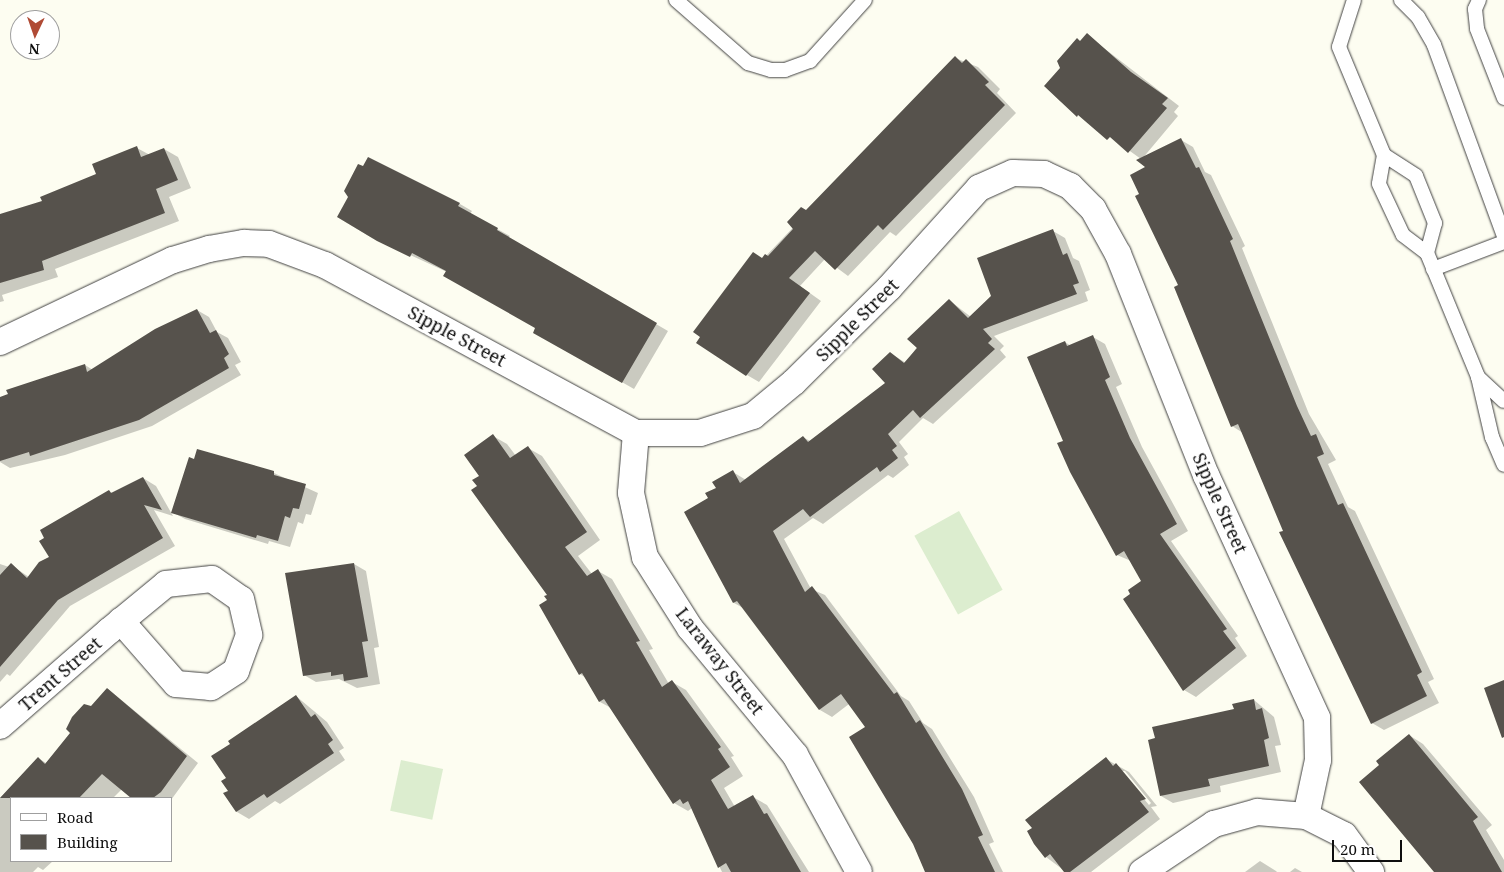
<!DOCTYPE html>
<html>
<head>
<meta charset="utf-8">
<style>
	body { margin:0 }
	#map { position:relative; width:1504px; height:872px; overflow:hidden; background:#fdfdf1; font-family:"Noto Serif",serif }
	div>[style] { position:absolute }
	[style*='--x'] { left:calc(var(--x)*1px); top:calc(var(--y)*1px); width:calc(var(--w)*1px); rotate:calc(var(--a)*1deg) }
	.pitch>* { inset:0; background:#dcedcf; transform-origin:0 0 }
	.shadow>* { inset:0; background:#0003 }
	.building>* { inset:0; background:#56524c }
	.roads { filter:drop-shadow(0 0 1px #414141) drop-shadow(0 0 1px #414141) }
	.service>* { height:14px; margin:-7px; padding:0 7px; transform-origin:7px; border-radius:7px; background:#fff }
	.minor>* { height:26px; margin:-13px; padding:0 13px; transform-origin:13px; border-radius:13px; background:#fff }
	span { translate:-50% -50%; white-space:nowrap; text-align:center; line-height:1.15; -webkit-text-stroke:5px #fff; paint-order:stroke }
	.street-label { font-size:18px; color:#0e0e0e }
	.legend { position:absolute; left:10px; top:797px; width:162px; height:65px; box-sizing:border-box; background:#fff; border:1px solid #9f9f9f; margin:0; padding:6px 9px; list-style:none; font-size:15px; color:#0e0e0e }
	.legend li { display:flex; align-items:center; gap:10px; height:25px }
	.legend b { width:25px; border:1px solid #9f9f9f }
	.north { position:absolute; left:10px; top:10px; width:50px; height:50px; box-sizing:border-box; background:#fff; border:1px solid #9f9f9f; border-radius:50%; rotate:183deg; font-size:14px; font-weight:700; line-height:20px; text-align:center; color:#0e0e0e }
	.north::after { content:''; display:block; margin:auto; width:18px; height:22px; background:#b04b35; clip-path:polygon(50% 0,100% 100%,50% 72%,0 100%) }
	.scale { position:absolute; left:1332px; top:840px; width:70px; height:22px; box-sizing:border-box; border:2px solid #0e0e0e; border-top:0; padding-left:6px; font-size:15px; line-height:18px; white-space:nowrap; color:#0e0e0e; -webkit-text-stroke:4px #fff; paint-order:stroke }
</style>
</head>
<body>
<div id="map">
	<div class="pitch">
		<div style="left:959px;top:511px;width:90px;height:51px;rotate:61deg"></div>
		<div style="left:401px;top:760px;width:43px;height:52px;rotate:12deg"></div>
	</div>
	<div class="shadow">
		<div style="clip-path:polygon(1087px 35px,1179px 106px,1174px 112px,1178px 116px,1142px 159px,1181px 140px,1193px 147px,1205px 172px,1211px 175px,1245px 246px,1242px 248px,1309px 414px,1336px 460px,1328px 464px,1348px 507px,1355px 511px,1434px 679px,1428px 682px,1439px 703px,1384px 730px,1372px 723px,1243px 433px,1232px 426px,1180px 285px,1141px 195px,1147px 168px,1141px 159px,1060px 101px,1046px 86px,1061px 68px,1077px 39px,1081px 42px)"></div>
		<div style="clip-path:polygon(955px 58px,978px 67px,1000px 89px,997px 93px,1016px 113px,896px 236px,890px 232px,848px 276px,825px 259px,800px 286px,821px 301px,759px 382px,747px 375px,763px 259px)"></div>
		<div style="clip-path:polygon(137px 148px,150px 155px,164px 149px,178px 157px,191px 188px,169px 197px,179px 221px,55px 269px,58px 277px,2px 295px,4px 301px,0 302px,0 215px,44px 202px,98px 175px)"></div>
		<div style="clip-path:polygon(368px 159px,460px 204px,472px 211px,470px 214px,510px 236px,508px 238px,668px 331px,634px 389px,534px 332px,537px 328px,447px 272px,369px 236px,339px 217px)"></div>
		<div style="clip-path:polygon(1053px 231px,1065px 238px,1073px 258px,1079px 261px,1090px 290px,1085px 292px,1088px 301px,994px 336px,1004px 346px,1000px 350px,1006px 357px,933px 424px,923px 418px,899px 442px,908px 454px,904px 457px,909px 465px,893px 478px,888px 475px,823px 524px,813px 518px,784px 539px,811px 589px,825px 595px,901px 696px,909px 701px,923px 723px,932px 729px,974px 797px,994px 842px,989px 844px,1003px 872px,928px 872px,867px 727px,849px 704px,832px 717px,820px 710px,745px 609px,734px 603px,686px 512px,710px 499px,733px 472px,746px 480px,803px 437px,810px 441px,887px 383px,890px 353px,906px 363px,949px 300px,971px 317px)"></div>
		<div style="clip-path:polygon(197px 310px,209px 317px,217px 332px,228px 338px,241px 362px,235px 365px,241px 375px,152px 426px,65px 455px,10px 468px,0 462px,0 398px,85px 365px,93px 370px)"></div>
		<div style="clip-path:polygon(1093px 337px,1105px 344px,1122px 384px,1116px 387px,1142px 447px,1188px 531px,1171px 541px,1238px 636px,1235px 638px,1247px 656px,1196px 697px,1184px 690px,1132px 594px,1143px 581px,1131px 561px,1117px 555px,1064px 441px,1065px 342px,1071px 346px)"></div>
		<div style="clip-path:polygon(493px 436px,507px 444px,516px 456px,528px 448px,542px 456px,600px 540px,578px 556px,592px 574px,598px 571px,612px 579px,653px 649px,649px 650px,669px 684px,672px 682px,686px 690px,734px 756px,731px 757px,743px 776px,724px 788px,735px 807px,753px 797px,767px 805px,809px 872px,722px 872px,692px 808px,688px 811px,674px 803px,611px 708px,600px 702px,586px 678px,580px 674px,549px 595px,479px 487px)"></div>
		<div style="clip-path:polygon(274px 473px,318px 493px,311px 515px,306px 514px,303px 524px,298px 522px,290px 547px,269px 541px,268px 544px,185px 519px,172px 512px)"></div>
		<div style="clip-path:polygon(143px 478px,156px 486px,173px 516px,154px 510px,175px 546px,70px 606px,10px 676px,7px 674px,0 682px,0 564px,9px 567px,11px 565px,29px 577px,50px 558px,109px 491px,114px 494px)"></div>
		<div style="clip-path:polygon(354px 564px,366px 571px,379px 647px,374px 648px,380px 684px,357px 688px,339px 679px,316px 682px,304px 675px)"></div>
		<div style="clip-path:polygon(108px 689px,198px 763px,171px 800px,133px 798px,122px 789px,113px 798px,11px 798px,11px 861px,53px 861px,43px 870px,38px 867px,33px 872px,0 872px,0 798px,38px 758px,46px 763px)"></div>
		<div style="clip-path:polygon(296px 696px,327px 722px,344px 748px,339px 751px,345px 760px,280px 804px,275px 801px,249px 819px,237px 812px,225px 794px,229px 791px,231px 744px)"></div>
		<div style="clip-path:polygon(1254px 700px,1274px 717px,1281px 745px,1275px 746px,1281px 772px,1220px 786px,1221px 792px,1173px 803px,1161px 796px,1235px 710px)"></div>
		<div style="clip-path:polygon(1409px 735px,1423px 744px,1492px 825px,1486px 830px,1504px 860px,1504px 872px,1436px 872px,1381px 765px)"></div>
		<div style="clip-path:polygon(evenodd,1106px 759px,1129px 772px,1157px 806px,1151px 807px,1160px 819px,1091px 872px,1066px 872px,1046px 857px,1106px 759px,1121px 771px,1125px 771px,1151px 803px,1149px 805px,1121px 771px)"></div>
		<div style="clip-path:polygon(1260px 861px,1276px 871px,1277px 872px,1245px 872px)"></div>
		<div style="clip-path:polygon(1295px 868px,1302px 872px,1290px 872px)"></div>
	</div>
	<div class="building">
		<div style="clip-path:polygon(1087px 33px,1131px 72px,1168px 98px,1162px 104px,1167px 108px,1128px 153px,1110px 137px,1107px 140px,1078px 115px,1077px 117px,1044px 86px,1060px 68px,1057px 61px,1077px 38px,1080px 41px)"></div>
		<div style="clip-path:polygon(955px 56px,962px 63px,966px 59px,989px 82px,985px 85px,1005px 105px,883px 230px,878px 225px,835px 270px,815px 251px,789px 278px,810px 293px,746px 376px,696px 343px,700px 337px,693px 332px,753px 252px,762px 258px,765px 254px,768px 256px,793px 229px,787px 222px,801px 207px,806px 210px)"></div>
		<div style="clip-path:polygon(1181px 138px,1196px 168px,1199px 167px,1233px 239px,1230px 241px,1297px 406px,1311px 436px,1316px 434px,1324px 454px,1317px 457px,1338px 505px,1343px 503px,1422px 672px,1417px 675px,1427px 696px,1371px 724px,1279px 532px,1283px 531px,1238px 424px,1231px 427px,1174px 287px,1178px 285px,1135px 196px,1139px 194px,1130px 175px,1145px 167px,1136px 160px)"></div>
		<div style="clip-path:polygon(137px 146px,141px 157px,164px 148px,178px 180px,156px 189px,165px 213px,42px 261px,44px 270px,0 283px,0 214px,42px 201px,40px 197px,96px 174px,92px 164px)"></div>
		<div style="clip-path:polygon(368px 157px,460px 203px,458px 206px,498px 228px,497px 230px,657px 323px,622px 383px,533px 333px,535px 328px,443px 276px,446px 271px,412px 253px,410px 257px,377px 241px,337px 217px,348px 197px,344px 191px,358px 164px,363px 166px)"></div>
		<div style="clip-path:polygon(1053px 229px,1063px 255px,1067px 253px,1079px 283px,1073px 285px,1077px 294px,983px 329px,992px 339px,988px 343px,995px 349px,920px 418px,913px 410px,888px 434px,897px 446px,892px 450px,898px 458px,880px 472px,877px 467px,810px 517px,803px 509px,773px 531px,805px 592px,812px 586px,894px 694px,897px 692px,916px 723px,920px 720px,962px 789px,983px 835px,978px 837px,995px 872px,925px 872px,913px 844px,849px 737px,865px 727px,841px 694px,819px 710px,737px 601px,733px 603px,684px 512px,708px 498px,705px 493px,716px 488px,712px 482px,733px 470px,740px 483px,803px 436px,808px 442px,885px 383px,872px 369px,890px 352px,904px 363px,917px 348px,907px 339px,949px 299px,968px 318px,991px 296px,977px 258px)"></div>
		<div style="clip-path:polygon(197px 309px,210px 333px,216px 330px,229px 354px,224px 358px,229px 368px,139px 420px,30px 456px,29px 452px,0 461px,0 397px,8px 394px,6px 390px,85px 364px,87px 372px,155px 329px)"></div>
		<div style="clip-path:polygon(1093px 335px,1110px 377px,1105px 380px,1130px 438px,1177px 524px,1160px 534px,1227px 629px,1223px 631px,1236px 648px,1183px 691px,1123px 599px,1130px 594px,1128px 590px,1141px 581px,1124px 551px,1116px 556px,1070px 472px,1057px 443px,1063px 441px,1027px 357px,1065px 341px,1067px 346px)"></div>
		<div style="clip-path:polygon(493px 434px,510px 458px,528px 446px,587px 532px,565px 547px,587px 576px,598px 569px,640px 641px,636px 642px,662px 687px,672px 680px,721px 747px,718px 749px,730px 767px,711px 780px,728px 809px,753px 795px,764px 814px,767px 813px,801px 872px,731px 872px,726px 863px,718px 868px,688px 801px,683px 804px,680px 799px,673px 804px,604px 699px,599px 702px,582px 673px,579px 675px,539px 605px,547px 600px,544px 596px,547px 595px,471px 490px,477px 486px,472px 480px,479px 476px,464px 455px)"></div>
		<div style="clip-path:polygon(197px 449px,274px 471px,274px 475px,306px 484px,299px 509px,293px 508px,290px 518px,285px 516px,278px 541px,257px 535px,256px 538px,171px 513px,189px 457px,194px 459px)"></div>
		<div style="clip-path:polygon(143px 477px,162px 510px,144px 505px,163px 538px,58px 600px,0 667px,0 575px,11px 563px,27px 578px,39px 562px,49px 557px,39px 541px,44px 538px,40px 530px,109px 490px,111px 493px)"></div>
		<div style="clip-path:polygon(354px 563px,368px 641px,362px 642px,368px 677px,344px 681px,343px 674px,331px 676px,331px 672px,303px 676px,285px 573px)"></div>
		<div style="clip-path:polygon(1504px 680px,1504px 737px,1502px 738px,1484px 688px)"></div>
		<div style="clip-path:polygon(107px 688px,187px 756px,161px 792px,153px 798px,131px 798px,102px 774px,79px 798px,0 798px,38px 757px,45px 764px,70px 733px,66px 729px,72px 717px,84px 704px,91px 706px)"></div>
		<div style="clip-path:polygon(296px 695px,311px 717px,315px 714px,333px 740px,328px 744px,334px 753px,267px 798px,264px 794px,236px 812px,223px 793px,228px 791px,221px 781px,226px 778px,211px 756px,230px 744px,228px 741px)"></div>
		<div style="clip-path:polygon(1254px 699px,1256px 710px,1262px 708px,1269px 738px,1264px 740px,1269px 766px,1208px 779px,1210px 786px,1160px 796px,1148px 740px,1155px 738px,1152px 727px,1234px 709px,1232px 704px)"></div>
		<div style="clip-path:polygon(1409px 734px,1478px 817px,1473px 821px,1502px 872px,1434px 872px,1359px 782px,1379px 765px,1376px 761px)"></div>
		<div style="clip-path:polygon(1106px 757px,1113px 766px,1116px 763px,1146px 799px,1140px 801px,1149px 812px,1070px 872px,1064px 872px,1050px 854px,1045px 858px,1034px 844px,1027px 831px,1032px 828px,1025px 820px)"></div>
	</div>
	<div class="roads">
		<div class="service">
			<div style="--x:676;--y:0;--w:96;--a:41.2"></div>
			<div style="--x:748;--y:63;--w:24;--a:17"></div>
			<div style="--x:771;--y:70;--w:14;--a:0"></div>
			<div style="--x:785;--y:70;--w:27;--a:-20"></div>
			<div style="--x:810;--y:61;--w:82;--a:-48"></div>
			<div style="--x:1354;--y:0;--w:49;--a:107.7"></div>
			<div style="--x:1339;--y:47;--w:117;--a:67.4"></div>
			<div style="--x:1384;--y:155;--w:29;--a:100"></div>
			<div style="--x:1379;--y:184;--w:56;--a:64.8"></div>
			<div style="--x:1403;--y:235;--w:30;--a:37"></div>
			<div style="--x:1401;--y:0;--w:24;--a:45"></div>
			<div style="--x:1418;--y:17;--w:32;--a:60"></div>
			<div style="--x:1434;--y:45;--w:203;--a:69.9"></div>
			<div style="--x:1479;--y:0;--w:10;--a:114"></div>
			<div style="--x:1475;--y:9;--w:20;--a:84"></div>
			<div style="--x:1477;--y:29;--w:74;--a:68.6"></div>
			<div style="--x:1384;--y:155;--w:38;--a:33"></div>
			<div style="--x:1416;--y:176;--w:51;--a:68"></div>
			<div style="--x:1435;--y:223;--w:31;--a:105"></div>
			<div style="--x:1427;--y:253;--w:134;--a:67.6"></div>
			<div style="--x:1478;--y:377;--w:62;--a:76.9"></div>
			<div style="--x:1492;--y:437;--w:30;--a:67"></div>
			<div style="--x:1433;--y:269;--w:76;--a:-20.8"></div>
			<div style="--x:1478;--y:377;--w:35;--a:43"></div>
		</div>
		<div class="minor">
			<div style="--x:0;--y:342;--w:191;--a:-25.4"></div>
			<div style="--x:173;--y:260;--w:38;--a:-17"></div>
			<div style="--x:209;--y:249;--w:36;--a:-10"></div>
			<div style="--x:244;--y:243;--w:25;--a:2"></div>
			<div style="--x:269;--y:244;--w:60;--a:20.6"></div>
			<div style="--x:325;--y:265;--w:353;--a:28.4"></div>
			<div style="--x:636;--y:433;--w:64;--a:0"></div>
			<div style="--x:700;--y:433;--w:56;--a:-17.8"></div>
			<div style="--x:753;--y:416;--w:53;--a:-39.7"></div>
			<div style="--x:794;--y:382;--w:134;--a:-44.7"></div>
			<div style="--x:889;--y:288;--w:135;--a:-48"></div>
			<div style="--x:979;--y:188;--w:37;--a:-24"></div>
			<div style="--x:1013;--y:173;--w:31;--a:2"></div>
			<div style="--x:1044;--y:174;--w:29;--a:25"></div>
			<div style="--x:1070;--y:186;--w:33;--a:45"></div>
			<div style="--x:1093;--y:209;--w:51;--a:60.9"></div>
			<div style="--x:1118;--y:254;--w:238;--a:68.3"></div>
			<div style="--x:1206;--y:475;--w:267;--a:65.4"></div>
			<div style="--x:1317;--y:718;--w:42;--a:88.6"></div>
			<div style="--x:1318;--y:760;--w:57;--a:102.1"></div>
			<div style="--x:636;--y:433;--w:60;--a:94.8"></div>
			<div style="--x:631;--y:493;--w:66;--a:77.7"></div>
			<div style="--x:645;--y:557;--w:84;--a:57.6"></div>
			<div style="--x:690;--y:628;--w:165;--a:50.4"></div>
			<div style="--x:795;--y:755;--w:133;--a:61.3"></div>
			<div style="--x:0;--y:726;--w:145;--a:-41.1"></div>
			<div style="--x:109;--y:631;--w:74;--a:-39.5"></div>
			<div style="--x:166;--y:584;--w:46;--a:-6.2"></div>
			<div style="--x:212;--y:579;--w:35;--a:35"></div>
			<div style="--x:241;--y:599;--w:37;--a:77"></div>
			<div style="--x:249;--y:635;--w:38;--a:110"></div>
			<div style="--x:236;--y:671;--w:30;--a:147"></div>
			<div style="--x:211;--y:687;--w:35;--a:-175"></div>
			<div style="--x:176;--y:684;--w:84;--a:-131.1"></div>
			<div style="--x:1142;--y:872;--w:87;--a:-33.7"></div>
			<div style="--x:1214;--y:824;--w:45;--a:-15.6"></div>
			<div style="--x:1257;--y:812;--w:49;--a:4.7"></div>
			<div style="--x:1306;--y:816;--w:42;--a:26.6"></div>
			<div style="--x:1344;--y:835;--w:46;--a:53.9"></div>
		</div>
	</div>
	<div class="street-label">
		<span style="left:857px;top:320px;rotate:-45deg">Sipple Street</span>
		<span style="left:457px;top:336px;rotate:28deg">Sipple Street</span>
		<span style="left:1220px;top:503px;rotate:66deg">Sipple Street</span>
		<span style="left:720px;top:661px;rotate:52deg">Laraway Street</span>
		<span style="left:60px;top:674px;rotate:-41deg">Trent Street</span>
	</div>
	<ul class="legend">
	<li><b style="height:6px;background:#fff"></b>Road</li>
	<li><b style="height:14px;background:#56524c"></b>Building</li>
	</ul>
	<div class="north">N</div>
	<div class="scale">20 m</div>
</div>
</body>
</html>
